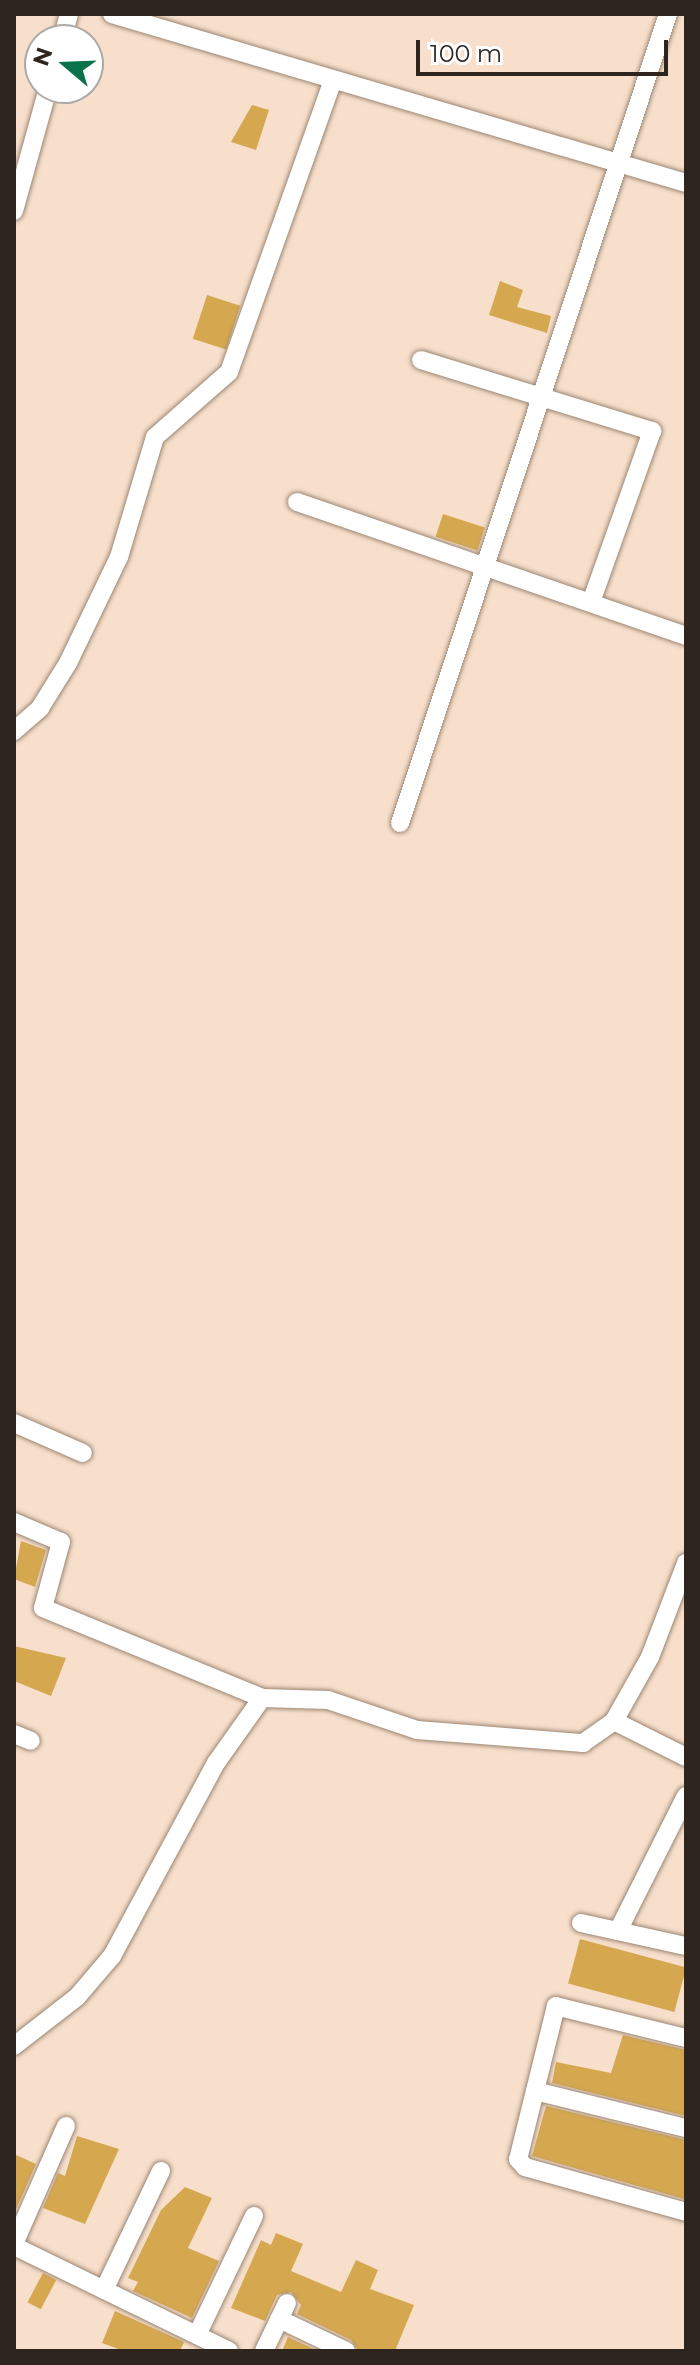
<!DOCTYPE html>
<html>
<head>
<meta charset="utf-8">
<style>
	body { margin:0 }
	#map { position:relative; width:700px; height:2365px; overflow:hidden; background:#f7dfcb; font-family:Montserrat,sans-serif }
	div>[style] { position:absolute }
	[style*='--x'] { left:calc(var(--x)*1px); top:calc(var(--y)*1px); width:calc(var(--w)*1px); rotate:calc(var(--a)*1deg) }
	.building>* { inset:0; background:#d5a850; transform-origin:0 0 }
	.roads { filter:drop-shadow(0 0 2px #9b8673) drop-shadow(0 0 2px #9b8673) }
	.minor>* { height:18px; margin:-9px; padding:0 9px; transform-origin:9px; border-radius:9px; background:#fff }
	span { translate:-50% -50%; white-space:nowrap; text-align:center; line-height:1.15; -webkit-text-stroke:8px #fff; paint-order:stroke }
	.frame { position:absolute; inset:0; border:16px solid #2e251e; pointer-events:none }
	.north { position:absolute; left:24px; top:24px; width:80px; height:80px; box-sizing:border-box; background:#fff; border:2px solid #aba8a5; border-radius:50%; rotate:289deg; font-size:22px; font-weight:700; line-height:32px; text-align:center; color:#2e251e }
	.north::after { content:''; display:block; margin:auto; width:28px; height:36px; background:#08724a; clip-path:polygon(50% 0,100% 100%,50% 72%,0 100%) }
	.scale { position:absolute; left:416px; top:40px; width:252px; height:36px; box-sizing:border-box; border:4px solid #2e251e; border-top:0; padding-left:10px; font-size:24px; line-height:28px; white-space:nowrap; color:#2e251e; -webkit-text-stroke:6px #fff; paint-order:stroke }
</style>
</head>
<body>
<div id="map">
	<div class="building">
		<div style="clip-path:polygon(252px 105px,269px 110px,256px 150px,231px 142px)"></div>
		<div style="clip-path:polygon(500px 281px,523px 290px,517px 307px,551px 316px,547px 333px,489px 315px)"></div>
		<div style="left:207px;top:295px;width:35px;height:46px;rotate:18deg"></div>
		<div style="left:443px;top:514px;width:44px;height:24px;rotate:18deg"></div>
		<div style="clip-path:polygon(21px 1541px,46px 1550px,35px 1587px,14px 1579px)"></div>
		<div style="clip-path:polygon(14px 1646px,66px 1658px,51px 1696px,14px 1681px)"></div>
		<div style="left:580px;top:1939px;width:110px;height:46px;rotate:15deg"></div>
		<div style="clip-path:polygon(623px 2035px,686px 2050px,686px 2116px,552px 2083px,556px 2062px,611px 2073px)"></div>
		<div style="clip-path:polygon(546px 2106px,686px 2140px,684px 2199px,532px 2156px)"></div>
		<div style="clip-path:polygon(77px 2136px,119px 2149px,85px 2224px,43px 2208px,58px 2173px,65px 2176px)"></div>
		<div style="clip-path:polygon(14px 2154px,36px 2164px,14px 2214px)"></div>
		<div style="clip-path:polygon(185px 2187px,212px 2198px,188px 2248px,219px 2261px,192px 2318px,133px 2291px,138px 2282px,128px 2278px,161px 2210px)"></div>
		<div style="clip-path:polygon(276px 2233px,303px 2244px,291px 2271px,341px 2292px,356px 2260px,378px 2270px,370px 2289px,414px 2305px,395px 2351px,358px 2351px,351px 2340px,297px 2314px,301px 2305px,291px 2292px,277px 2295px,265px 2321px,231px 2308px,261px 2240px,271px 2245px)"></div>
		<div style="left:43px;top:2273px;width:15px;height:33px;rotate:28deg"></div>
		<div style="clip-path:polygon(115px 2311px,184px 2342px,180px 2351px,124px 2351px,102px 2343px)"></div>
		<div style="clip-path:polygon(288px 2337px,318px 2351px,282px 2351px)"></div>
	</div>
	<div class="roads">
		<div class="minor">
			<div style="--x:112;--y:14;--w:598;--a:16.41"></div>
			<div style="--x:62;--y:40;--w:27;--a:-75"></div>
			<div style="--x:14;--y:211;--w:128;--a:-74.5"></div>
			<div style="--x:421;--y:360;--w:242;--a:17.1"></div>
			<div style="--x:652;--y:431;--w:182;--a:109.6"></div>
			<div style="--x:297;--y:502;--w:411;--a:19"></div>
			<div style="--x:14;--y:731;--w:35;--a:-41"></div>
			<div style="--x:40;--y:708;--w:53;--a:-58.1"></div>
			<div style="--x:68;--y:663;--w:118;--a:-64.3"></div>
			<div style="--x:119;--y:557;--w:125;--a:-73.3"></div>
			<div style="--x:155;--y:437;--w:98;--a:-41.3"></div>
			<div style="--x:229;--y:372;--w:310;--a:-70.4"></div>
			<div style="--x:400;--y:823;--w:852;--a:-71.67"></div>
			<div style="--x:14;--y:1423;--w:75;--a:23.5"></div>
			<div style="--x:14;--y:1522;--w:51;--a:23.1"></div>
			<div style="--x:61;--y:1542;--w:68;--a:105.3"></div>
			<div style="--x:43;--y:1608;--w:237;--a:22.3"></div>
			<div style="--x:614;--y:1721;--w:80;--a:26.6"></div>
			<div style="--x:14;--y:1734;--w:18;--a:22"></div>
			<div style="--x:581;--y:1923;--w:107;--a:12.4"></div>
			<div style="--x:618;--y:1931;--w:151;--a:-63.3"></div>
			<div style="--x:686;--y:2038;--w:134;--a:-166.2"></div>
			<div style="--x:556;--y:2006;--w:158;--a:103.9"></div>
			<div style="--x:518;--y:2159;--w:11;--a:49"></div>
			<div style="--x:525;--y:2167;--w:167;--a:15.6"></div>
			<div style="--x:14;--y:2046;--w:80;--a:-37.9"></div>
			<div style="--x:77;--y:1997;--w:54;--a:-49.5"></div>
			<div style="--x:112;--y:1956;--w:219;--a:-61.7"></div>
			<div style="--x:216;--y:1763;--w:80;--a:-54.7"></div>
			<div style="--x:262;--y:1698;--w:66;--a:1.7"></div>
			<div style="--x:328;--y:1700;--w:94;--a:18.6"></div>
			<div style="--x:417;--y:1730;--w:167;--a:4.5"></div>
			<div style="--x:583;--y:1743;--w:38;--a:-35"></div>
			<div style="--x:614;--y:1721;--w:73;--a:-60.6"></div>
			<div style="--x:650;--y:1657;--w:101;--a:-69"></div>
			<div style="--x:535;--y:2091;--w:155;--a:13.8"></div>
			<div style="--x:14;--y:2244;--w:129;--a:-66.2"></div>
			<div style="--x:14;--y:2246;--w:239;--a:26"></div>
			<div style="--x:104;--y:2290;--w:132;--a:-64.4"></div>
			<div style="--x:279;--y:2319;--w:74;--a:25.5"></div>
			<div style="--x:197;--y:2335;--w:132;--a:-64.4"></div>
			<div style="--x:264;--y:2351;--w:53;--a:-64.4"></div>
		</div>
	</div>
	<div class="frame"></div>
	<div class="north">N</div>
	<div class="scale">100 m</div>
</div>
</body>
</html>
